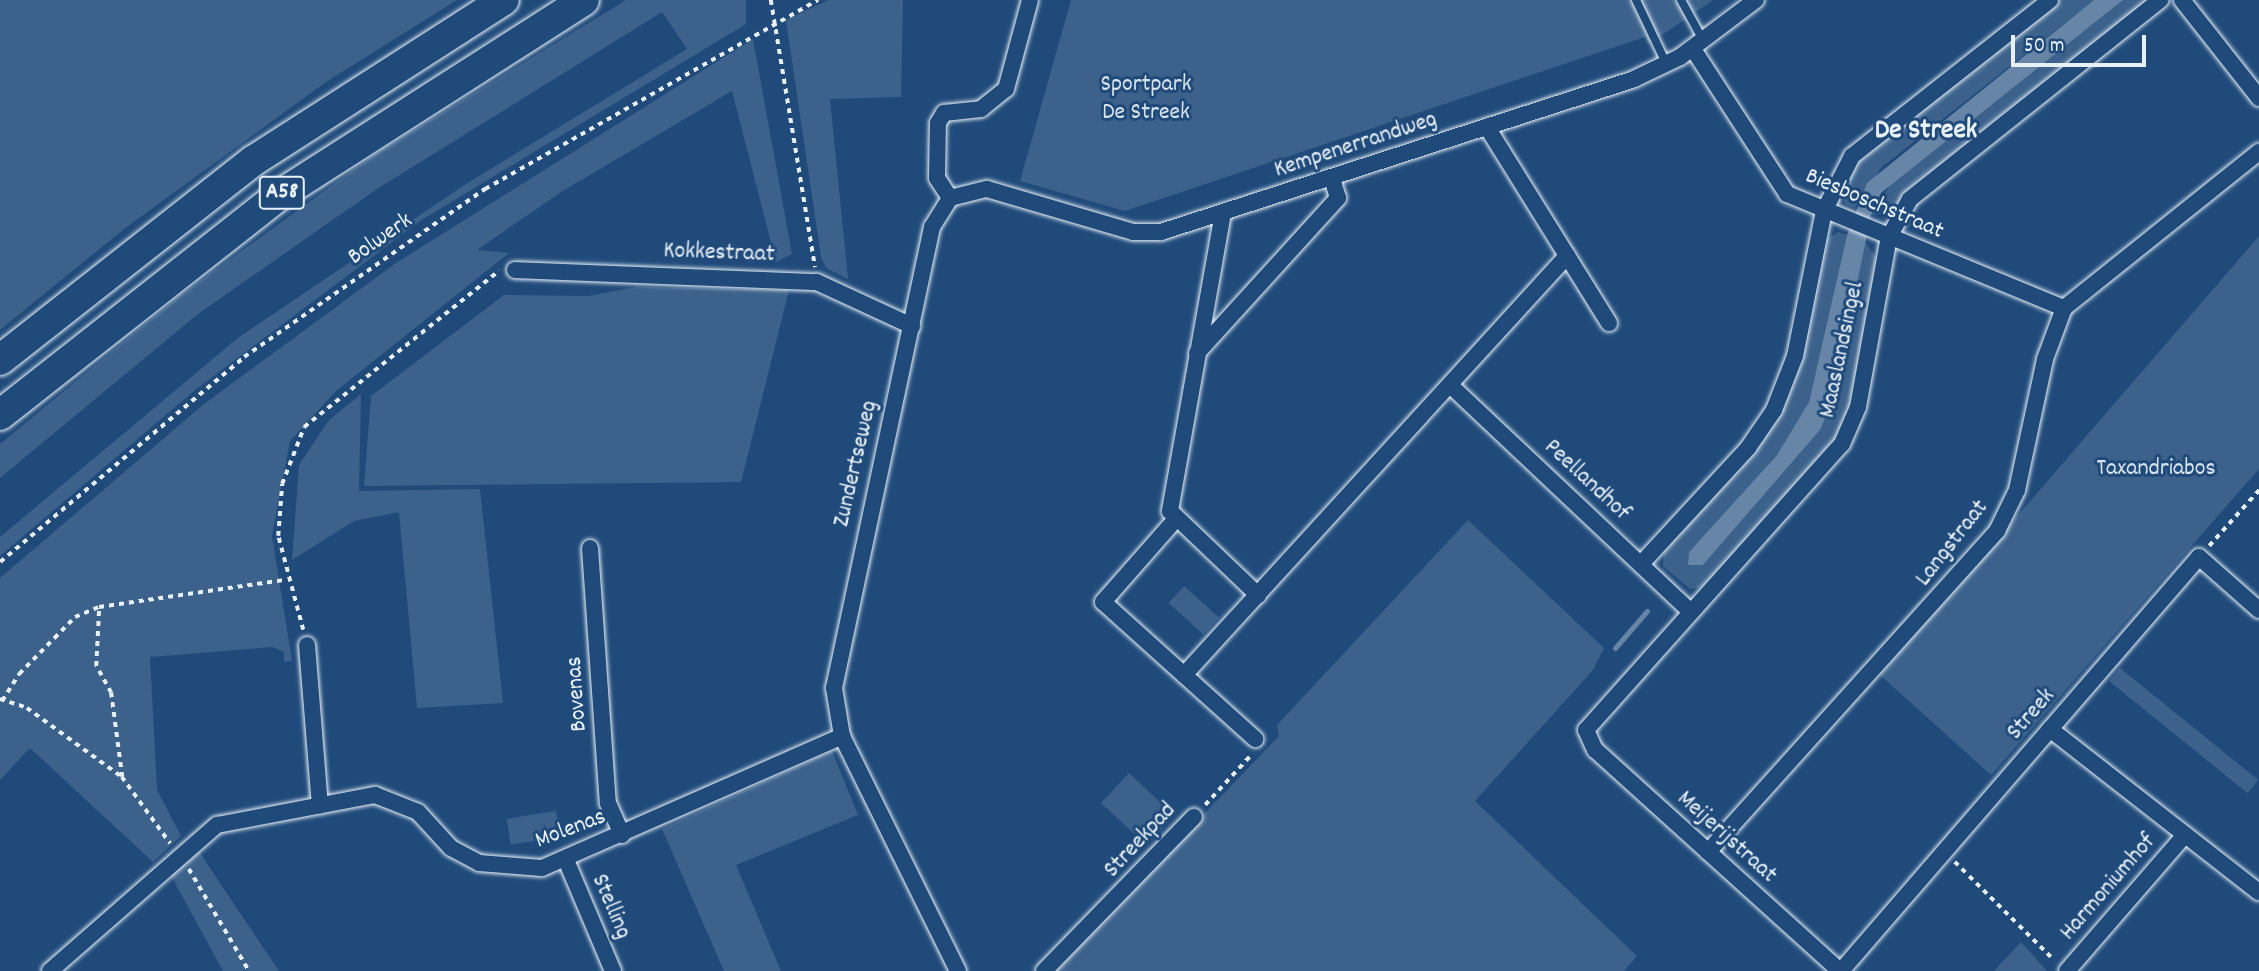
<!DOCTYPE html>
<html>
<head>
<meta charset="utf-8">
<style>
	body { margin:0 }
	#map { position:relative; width:2259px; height:971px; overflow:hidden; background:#1f4a7a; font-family:Dekko,sans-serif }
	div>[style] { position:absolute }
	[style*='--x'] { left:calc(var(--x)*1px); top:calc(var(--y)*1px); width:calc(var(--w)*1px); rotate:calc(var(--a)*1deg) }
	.green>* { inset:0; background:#3c628c; transform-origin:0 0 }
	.water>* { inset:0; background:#6685a7 }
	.stream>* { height:5px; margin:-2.5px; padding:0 2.5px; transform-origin:2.5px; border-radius:2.5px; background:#6685a7 }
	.path>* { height:3.5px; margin-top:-1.75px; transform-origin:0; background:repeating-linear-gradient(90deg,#e8f1f8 0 5px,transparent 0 10px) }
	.roads { filter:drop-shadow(0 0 2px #e8f1f8) drop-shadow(0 0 2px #e8f1f8) }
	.service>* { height:8px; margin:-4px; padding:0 4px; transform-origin:4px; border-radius:4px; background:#1f4a7a }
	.minor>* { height:16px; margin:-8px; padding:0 8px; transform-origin:8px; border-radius:8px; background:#1f4a7a }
	.motorway>* { height:30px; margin:-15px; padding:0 15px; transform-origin:15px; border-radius:15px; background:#1f4a7a }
	span { translate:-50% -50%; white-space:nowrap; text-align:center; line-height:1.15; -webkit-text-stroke:6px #1f4a7a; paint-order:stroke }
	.shield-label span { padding:2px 5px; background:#1f4a7a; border:2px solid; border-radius:5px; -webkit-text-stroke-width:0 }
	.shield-label { font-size:23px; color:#e8f1f8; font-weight:700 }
	.park-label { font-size:24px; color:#d7e3ed }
	.street-label { font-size:24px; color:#e8f1f8 }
	.quarter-label { font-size:28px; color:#e8f1f8; font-weight:700 }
	.scale { position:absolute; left:2011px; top:35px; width:135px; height:32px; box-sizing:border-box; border:4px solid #e8f1f8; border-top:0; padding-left:9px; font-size:21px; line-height:24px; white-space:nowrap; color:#e8f1f8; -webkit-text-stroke:5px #1f4a7a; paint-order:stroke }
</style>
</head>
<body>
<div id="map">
	<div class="green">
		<div style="clip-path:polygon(0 0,457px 0,326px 82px,124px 229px,0 330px)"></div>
		<div style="clip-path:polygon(626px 0,746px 0,746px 24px,420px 221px,194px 391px,0 556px,0 537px,239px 337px,466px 184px,687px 49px,662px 12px,377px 189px,198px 314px,0 478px,0 444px,177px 298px,375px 154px)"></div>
		<div style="clip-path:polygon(828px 0,903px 0,901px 97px,830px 99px,848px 279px,826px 268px,821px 257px,786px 20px)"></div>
		<div style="clip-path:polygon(1071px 0,1713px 0,1649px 44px,1645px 37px,1125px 211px,1020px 181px)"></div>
		<div style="clip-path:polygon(2058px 0,2094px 0,1882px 167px,1855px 208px,1846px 205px,1838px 189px,1859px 157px)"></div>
		<div style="clip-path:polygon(2123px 0,2152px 0,1894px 213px,1871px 215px,1890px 185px)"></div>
		<div style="clip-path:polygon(753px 39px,792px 254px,776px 262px,732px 91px,561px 192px,477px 250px,509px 253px,336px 391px,290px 441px,272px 536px,292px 661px,284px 662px,284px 652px,273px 647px,150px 657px,157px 790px,181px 836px,153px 862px,30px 748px,0 780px,0 578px,204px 404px,396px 263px)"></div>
		<div style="clip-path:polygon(1839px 232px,1847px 235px,1809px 402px,1777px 455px,1689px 552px,1703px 565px,1820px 430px,1839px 380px,1865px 242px,1879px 261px,1852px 410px,1841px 436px,1706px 587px,1690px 589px,1663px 566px,1664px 548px,1772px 423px,1824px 240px)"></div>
		<div style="clip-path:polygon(2259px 236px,2259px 469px,1991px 775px,1880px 675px)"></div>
		<div style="clip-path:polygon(636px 287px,789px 290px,741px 482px,364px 486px,371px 396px,504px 295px,588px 296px)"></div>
		<div style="clip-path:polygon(361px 394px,359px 491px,480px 489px,503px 703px,417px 708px,399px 512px,354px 521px,292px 560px,299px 465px,328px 421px)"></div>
		<div style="clip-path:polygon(1468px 520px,1604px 648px,1593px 670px,1475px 801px,1637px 956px,1624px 971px,1053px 971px,1279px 736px,1277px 725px)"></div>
		<div style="left:1184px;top:586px;width:47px;height:23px;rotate:42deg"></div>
		<div style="left:2120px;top:668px;width:178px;height:17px;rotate:39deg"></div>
		<div style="clip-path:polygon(832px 751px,858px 815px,736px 865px,781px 971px,724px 971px,662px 829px)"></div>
		<div style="left:1129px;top:773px;width:62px;height:41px;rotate:43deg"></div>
		<div style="left:556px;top:811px;width:26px;height:50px;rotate:81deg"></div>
		<div style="clip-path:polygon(196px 847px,279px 971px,223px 971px,169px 872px)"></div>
		<div style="clip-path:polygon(2021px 942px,2047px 971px,1994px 971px)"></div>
	</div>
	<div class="water">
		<div style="clip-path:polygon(2094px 0,2123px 0,1881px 193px,1871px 215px,1834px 397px,1820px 430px,1703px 565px,1688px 565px,1689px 552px,1777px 455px,1809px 402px,1847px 235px,1867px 183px)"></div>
	</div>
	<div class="stream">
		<div style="--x:1615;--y:648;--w:49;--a:-49.1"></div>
	</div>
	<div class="path">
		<div style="--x:771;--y:0;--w:271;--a:80.6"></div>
		<div style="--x:2209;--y:546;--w:75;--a:-48.2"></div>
		<div style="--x:0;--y:562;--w:319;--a:-40"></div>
		<div style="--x:244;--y:357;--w:294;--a:-34.9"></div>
		<div style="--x:485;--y:189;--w:383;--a:-29.6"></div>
		<div style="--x:303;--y:630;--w:97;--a:-104.9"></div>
		<div style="--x:278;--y:536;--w:52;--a:-85.6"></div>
		<div style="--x:282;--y:484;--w:61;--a:-68.9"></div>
		<div style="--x:304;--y:427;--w:250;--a:-38.7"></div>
		<div style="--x:0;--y:699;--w:28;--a:18"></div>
		<div style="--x:27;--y:708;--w:117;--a:36"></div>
		<div style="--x:122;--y:777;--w:82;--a:54"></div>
		<div style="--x:2;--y:701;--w:32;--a:-58"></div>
		<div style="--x:19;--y:674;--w:80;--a:-45.5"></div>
		<div style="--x:75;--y:617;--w:26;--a:-23"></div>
		<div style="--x:122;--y:777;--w:85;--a:-97.5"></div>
		<div style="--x:111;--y:693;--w:31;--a:-119"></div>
		<div style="--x:96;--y:666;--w:59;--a:-87.1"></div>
		<div style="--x:99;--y:607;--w:188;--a:-8.3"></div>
		<div style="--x:1205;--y:805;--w:69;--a:-47.3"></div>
		<div style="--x:1955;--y:862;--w:139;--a:44.7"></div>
		<div style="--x:189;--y:869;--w:118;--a:59.5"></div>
	</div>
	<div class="roads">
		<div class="service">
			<div style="--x:1636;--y:0;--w:72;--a:64.5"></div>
			<div style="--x:1681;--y:0;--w:46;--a:61.2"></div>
		</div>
		<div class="minor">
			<div style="--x:2182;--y:0;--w:125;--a:51.8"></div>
			<div style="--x:1693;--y:49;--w:173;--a:57"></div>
			<div style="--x:1787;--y:194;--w:300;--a:22.4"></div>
			<div style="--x:1487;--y:127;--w:231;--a:58.1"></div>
			<div style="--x:950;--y:198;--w:38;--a:-14"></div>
			<div style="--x:987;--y:189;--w:152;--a:16.4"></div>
			<div style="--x:1133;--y:232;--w:28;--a:0"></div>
			<div style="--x:1161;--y:232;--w:497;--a:-17.9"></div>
			<div style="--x:1634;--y:79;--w:51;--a:-25.6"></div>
			<div style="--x:1680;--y:57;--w:95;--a:-36.9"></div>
			<div style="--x:1223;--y:213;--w:303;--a:100.1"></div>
			<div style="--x:1170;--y:511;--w:122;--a:43.7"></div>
			<div style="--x:515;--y:270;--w:302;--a:2.3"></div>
			<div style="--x:817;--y:282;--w:105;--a:24.9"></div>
			<div style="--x:1197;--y:353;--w:210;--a:-47.7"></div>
			<div style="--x:1338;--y:198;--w:21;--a:-107"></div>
			<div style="--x:1450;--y:385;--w:330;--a:43.3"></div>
			<div style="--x:1175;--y:520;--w:109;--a:131.3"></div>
			<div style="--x:1103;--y:602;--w:205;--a:42"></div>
			<div style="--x:590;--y:548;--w:256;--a:86"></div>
			<div style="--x:608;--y:803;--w:35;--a:66"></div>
			<div style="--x:1641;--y:564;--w:158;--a:-47.3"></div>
			<div style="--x:1748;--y:448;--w:46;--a:-55.6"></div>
			<div style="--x:1774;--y:410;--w:58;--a:-68.7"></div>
			<div style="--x:1795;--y:356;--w:148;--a:-78.7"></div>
			<div style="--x:1824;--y:211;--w:62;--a:-63"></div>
			<div style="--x:1852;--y:156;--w:252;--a:-38.2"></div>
			<div style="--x:307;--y:645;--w:161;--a:85.4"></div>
			<div style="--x:1184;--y:675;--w:568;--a:-47.57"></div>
			<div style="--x:2050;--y:729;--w:265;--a:38"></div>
			<div style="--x:1708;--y:852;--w:432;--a:-48"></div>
			<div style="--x:1997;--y:531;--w:46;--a:-64"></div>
			<div style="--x:2017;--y:490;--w:134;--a:-77.9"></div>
			<div style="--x:2045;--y:359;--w:54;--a:-69.6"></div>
			<div style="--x:2064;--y:308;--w:250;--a:-38.7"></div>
			<div style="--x:566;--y:860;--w:121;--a:67.1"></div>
			<div style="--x:50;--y:971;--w:222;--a:-41.2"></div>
			<div style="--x:217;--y:825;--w:161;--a:-10.8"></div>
			<div style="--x:375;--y:795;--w:46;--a:21.6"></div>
			<div style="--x:418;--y:812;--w:49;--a:47.5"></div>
			<div style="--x:451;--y:848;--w:32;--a:28"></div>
			<div style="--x:479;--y:863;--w:63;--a:4.5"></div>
			<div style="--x:542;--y:868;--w:328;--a:-23.7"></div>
			<div style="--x:958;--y:971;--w:262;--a:-116.3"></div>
			<div style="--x:842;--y:736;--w:49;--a:-99.5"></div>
			<div style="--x:834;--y:688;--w:471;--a:-78"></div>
			<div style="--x:932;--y:227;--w:34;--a:-58"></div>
			<div style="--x:950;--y:198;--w:24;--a:-123"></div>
			<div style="--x:937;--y:178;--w:55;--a:-89"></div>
			<div style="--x:938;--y:123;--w:12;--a:-59"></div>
			<div style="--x:944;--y:113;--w:37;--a:-6"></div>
			<div style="--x:981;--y:109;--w:32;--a:-39"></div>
			<div style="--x:1006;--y:89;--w:92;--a:-74.9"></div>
			<div style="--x:1044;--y:971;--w:215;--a:-45.8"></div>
			<div style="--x:1840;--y:971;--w:330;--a:-137.9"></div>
			<div style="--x:1595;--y:750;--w:22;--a:-114"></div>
			<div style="--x:1586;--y:730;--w:384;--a:-48.2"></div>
			<div style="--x:1842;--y:444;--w:40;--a:-66.6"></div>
			<div style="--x:1858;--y:407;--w:173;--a:-79.7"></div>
			<div style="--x:1889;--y:237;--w:43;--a:-61.1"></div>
			<div style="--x:1910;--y:199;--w:320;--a:-38.5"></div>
			<div style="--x:1841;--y:971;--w:547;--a:-49.15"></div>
			<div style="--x:2199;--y:557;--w:80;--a:41.5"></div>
			<div style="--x:2067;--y:971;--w:180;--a:-49.1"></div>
		</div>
		<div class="motorway">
			<div style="--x:0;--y:360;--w:322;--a:-38.2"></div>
			<div style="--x:253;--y:161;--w:298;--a:-32.7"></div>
			<div style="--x:0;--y:415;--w:354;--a:-38.2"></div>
			<div style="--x:278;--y:196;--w:363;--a:-32.6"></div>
		</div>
	</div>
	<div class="shield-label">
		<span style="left:282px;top:193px">A58</span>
	</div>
	<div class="park-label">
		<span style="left:1146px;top:100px">Sportpark<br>De Streek</span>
		<span style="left:2156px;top:470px">Taxandriabos</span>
	</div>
	<div class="street-label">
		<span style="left:1356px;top:146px;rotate:-18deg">Kempenerrandweg</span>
		<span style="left:1874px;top:205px;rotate:23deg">Biesboschstraat</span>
		<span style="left:381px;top:240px;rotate:-35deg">Bolwerk</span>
		<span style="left:719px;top:254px;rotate:2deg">Kokkestraat</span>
		<span style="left:1843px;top:350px;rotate:-78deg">Maaslandsingel</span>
		<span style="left:857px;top:464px;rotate:-77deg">Zundertseweg</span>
		<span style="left:1586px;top:481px;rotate:43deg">Peellandhof</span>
		<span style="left:1953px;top:544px;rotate:-52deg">Langstraat</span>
		<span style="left:578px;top:694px;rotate:-94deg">Bovenas</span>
		<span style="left:2032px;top:715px;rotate:-49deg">Streek</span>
		<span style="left:571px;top:830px;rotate:-21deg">Molenas</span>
		<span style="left:1726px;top:838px;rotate:42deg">Meijerijstraat</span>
		<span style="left:1141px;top:841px;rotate:-47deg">Streekpad</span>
		<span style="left:2109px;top:888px;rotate:-49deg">Harmoniumhof</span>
		<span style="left:610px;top:907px;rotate:67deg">Stelling</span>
	</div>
	<div class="quarter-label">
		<span style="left:1926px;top:132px">De Streek</span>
	</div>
	<div class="scale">50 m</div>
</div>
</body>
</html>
